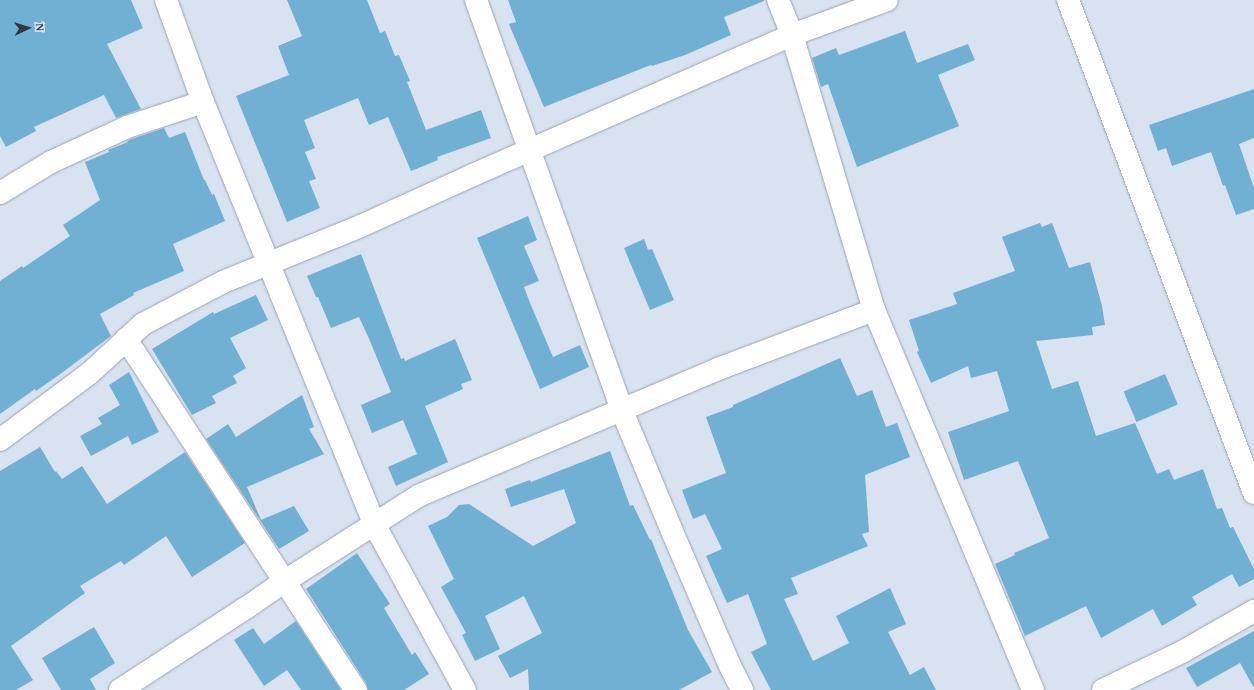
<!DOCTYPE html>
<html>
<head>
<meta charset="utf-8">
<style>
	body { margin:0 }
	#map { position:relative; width:1254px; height:690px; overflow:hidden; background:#d8e2f1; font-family:"Times New Roman",serif }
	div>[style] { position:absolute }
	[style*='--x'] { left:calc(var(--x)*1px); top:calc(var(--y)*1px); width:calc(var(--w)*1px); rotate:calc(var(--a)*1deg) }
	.building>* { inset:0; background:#70b0d2; transform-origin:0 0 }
	.roads { filter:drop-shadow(0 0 1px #9aa2b1) drop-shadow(0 0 1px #9aa2b1) }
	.minor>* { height:22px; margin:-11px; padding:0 11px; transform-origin:11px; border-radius:11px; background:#fff }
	span { translate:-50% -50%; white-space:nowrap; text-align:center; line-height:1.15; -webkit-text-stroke:4px #d8e2f1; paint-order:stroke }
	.north { position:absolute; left:8px; top:8px; width:40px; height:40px; -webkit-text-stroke:3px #d8e2f1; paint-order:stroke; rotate:86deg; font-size:11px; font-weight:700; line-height:16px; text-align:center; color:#35393f }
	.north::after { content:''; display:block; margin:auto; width:14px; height:18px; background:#35393f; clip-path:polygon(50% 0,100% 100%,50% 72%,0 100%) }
</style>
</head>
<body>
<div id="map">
	<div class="building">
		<div style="clip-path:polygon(0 0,131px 0,143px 28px,107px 44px,141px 109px,116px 118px,104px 95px,34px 127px,36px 131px,6px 147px,0 136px)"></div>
		<div style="clip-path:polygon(287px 0,367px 0,380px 33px,385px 31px,395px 56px,399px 55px,410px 81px,407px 82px,426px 130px,481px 110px,491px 138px,437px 157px,438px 160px,411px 171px,388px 117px,369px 125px,358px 98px,304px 120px,315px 148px,305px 152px,316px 179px,309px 181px,320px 208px,287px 222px,236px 96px,289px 75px,278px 46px,302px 36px)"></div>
		<div style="clip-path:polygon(508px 0,764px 0,764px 1px,724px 17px,731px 35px,685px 55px,652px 66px,651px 65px,544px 107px,509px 24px,516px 22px)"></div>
		<div style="clip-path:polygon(905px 31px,917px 63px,968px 44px,975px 60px,938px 75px,959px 126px,857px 167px,828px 84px,821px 87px,812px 58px,836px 48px,839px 55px)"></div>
		<div style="clip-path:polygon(1254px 89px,1254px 138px,1239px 144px,1254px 188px,1254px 209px,1236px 215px,1225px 185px,1223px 186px,1211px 152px,1172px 166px,1166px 148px,1158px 151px,1149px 125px)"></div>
		<div style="clip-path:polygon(164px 128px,169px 138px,185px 132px,204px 180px,205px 180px,212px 195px,214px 194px,225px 221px,173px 244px,184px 271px,133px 293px,134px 295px,100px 314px,111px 336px,59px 375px,36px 391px,35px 389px,0 414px,0 281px,22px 266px,23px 268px,70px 236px,63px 225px,100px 200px,85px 162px,109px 152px,108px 150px,128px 142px,127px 141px,132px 139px)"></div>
		<div style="clip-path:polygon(528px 216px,537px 240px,524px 246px,539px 281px,524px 287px,530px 303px,553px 357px,580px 345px,589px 367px,540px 389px,477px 238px)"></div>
		<div style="clip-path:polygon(1040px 223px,1042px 227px,1052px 223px,1069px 268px,1090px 262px,1102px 306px,1105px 325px,1092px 327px,1093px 335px,1036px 341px,1052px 389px,1078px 381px,1096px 436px,1135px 423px,1157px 474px,1169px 469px,1174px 480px,1203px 469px,1217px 509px,1222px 508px,1230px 528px,1233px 527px,1254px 569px,1254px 579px,1239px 587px,1232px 574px,1192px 597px,1197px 605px,1162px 626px,1153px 609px,1101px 638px,1086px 606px,1025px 636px,995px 564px,1015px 555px,1014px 553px,1049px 538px,1018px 461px,964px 480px,948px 432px,1009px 411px,997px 371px,971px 378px,968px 366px,931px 383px,917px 352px,919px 351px,909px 320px,957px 304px,953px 293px,1015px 271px,1002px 237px)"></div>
		<div style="clip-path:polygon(644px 239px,648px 250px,652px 249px,674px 300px,650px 310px,624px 248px)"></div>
		<div style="clip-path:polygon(361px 254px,401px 359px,404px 358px,405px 361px,455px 339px,472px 380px,461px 384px,463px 389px,425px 406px,448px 462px,396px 486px,388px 467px,417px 454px,403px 420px,372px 433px,361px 405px,391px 392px,370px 341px,359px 317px,331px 328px,318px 297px,316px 297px,307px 276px)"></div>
		<div style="clip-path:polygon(256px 295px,268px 320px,230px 338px,246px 368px,233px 376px,237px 383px,212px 396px,216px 403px,192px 415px,152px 349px,213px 312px,214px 314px)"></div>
		<div style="clip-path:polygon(840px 358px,857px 396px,872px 390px,886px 427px,897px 423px,910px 457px,865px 475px,869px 532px,862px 534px,868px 546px,791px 578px,798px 594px,784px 599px,813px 661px,849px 643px,836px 616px,890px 588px,906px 624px,888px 632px,910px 675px,924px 667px,936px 690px,771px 690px,751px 652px,767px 644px,748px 594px,727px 603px,706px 556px,722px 549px,705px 514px,693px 519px,682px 490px,726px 473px,706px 417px,733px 407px,733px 405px)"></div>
		<div style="clip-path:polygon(129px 372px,159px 432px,132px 445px,128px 436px,91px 456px,80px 436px,102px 424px,98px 418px,120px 405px,109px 385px)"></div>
		<div style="left:1165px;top:374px;width:33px;height:45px;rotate:67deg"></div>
		<div style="clip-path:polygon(302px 395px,314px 427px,309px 429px,324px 454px,247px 487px,261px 520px,294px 506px,309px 531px,279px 549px,206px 439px,228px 424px,236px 437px)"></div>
		<div style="clip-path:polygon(40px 447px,55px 472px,56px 471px,62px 479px,82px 466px,107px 504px,185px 452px,245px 543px,192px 577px,166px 536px,124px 565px,121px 561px,80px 586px,85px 593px,11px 646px,33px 680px,16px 690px,0 690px,0 471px)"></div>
		<div style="clip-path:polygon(610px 451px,630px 506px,633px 505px,650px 540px,651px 539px,688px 630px,712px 672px,679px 690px,529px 690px,528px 669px,510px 678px,498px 656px,542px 633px,524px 596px,485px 616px,500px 649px,475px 661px,462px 635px,466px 633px,441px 587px,454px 579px,428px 526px,447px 517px,459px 505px,469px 504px,533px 546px,576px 523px,564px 489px,511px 507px,505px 489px,530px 480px,531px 482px)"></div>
		<div style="clip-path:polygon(357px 553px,390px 604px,384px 608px,412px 655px,415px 652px,429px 674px,404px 690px,368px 690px,366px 683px,306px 589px)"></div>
		<div style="clip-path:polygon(296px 621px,341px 690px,301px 690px,287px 670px,264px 686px,234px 640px,253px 628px,264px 644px)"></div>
		<div style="clip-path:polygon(94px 627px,115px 663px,90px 679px,96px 690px,61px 690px,42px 658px)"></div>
		<div style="clip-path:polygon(1254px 631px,1254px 688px,1240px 663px,1197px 687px,1186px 668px)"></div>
	</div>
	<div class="roads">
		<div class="minor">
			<div style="--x:166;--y:0;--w:109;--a:70.1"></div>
			<div style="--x:203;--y:102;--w:455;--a:67.9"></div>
			<div style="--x:374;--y:524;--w:189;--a:61.3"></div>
			<div style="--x:476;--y:0;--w:436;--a:70.4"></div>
			<div style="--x:622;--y:411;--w:128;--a:67.4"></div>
			<div style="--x:671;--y:529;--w:151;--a:66.7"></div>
			<div style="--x:731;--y:668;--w:25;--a:63"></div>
			<div style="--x:778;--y:0;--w:38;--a:68"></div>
			<div style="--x:792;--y:35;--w:287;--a:73.4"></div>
			<div style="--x:874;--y:310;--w:412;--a:67.3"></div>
			<div style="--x:1068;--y:0;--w:527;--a:69.33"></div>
			<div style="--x:0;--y:193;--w:60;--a:-31.3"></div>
			<div style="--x:51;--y:162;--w:84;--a:-24.7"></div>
			<div style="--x:127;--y:127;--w:80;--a:-18.2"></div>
			<div style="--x:126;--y:339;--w:420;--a:56.8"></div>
			<div style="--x:0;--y:440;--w:112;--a:-36.7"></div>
			<div style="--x:90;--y:373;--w:72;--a:-42.8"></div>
			<div style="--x:143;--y:324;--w:90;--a:-27.7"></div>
			<div style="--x:223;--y:282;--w:149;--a:-22.1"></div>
			<div style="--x:361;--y:226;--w:123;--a:-24.5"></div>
			<div style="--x:473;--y:175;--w:348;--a:-23.7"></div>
			<div style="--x:792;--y:35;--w:101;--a:-20.2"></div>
			<div style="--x:120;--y:690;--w:150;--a:-33.1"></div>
			<div style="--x:246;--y:608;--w:47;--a:-34.7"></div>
			<div style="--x:285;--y:581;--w:160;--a:-32.5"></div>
			<div style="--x:420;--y:495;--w:324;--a:-22.9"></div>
			<div style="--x:718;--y:369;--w:167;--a:-20.7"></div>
			<div style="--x:1103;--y:690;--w:88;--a:-25.7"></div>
			<div style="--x:1182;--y:652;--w:83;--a:-29.7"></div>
		</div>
	</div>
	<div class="north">N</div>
</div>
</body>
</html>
